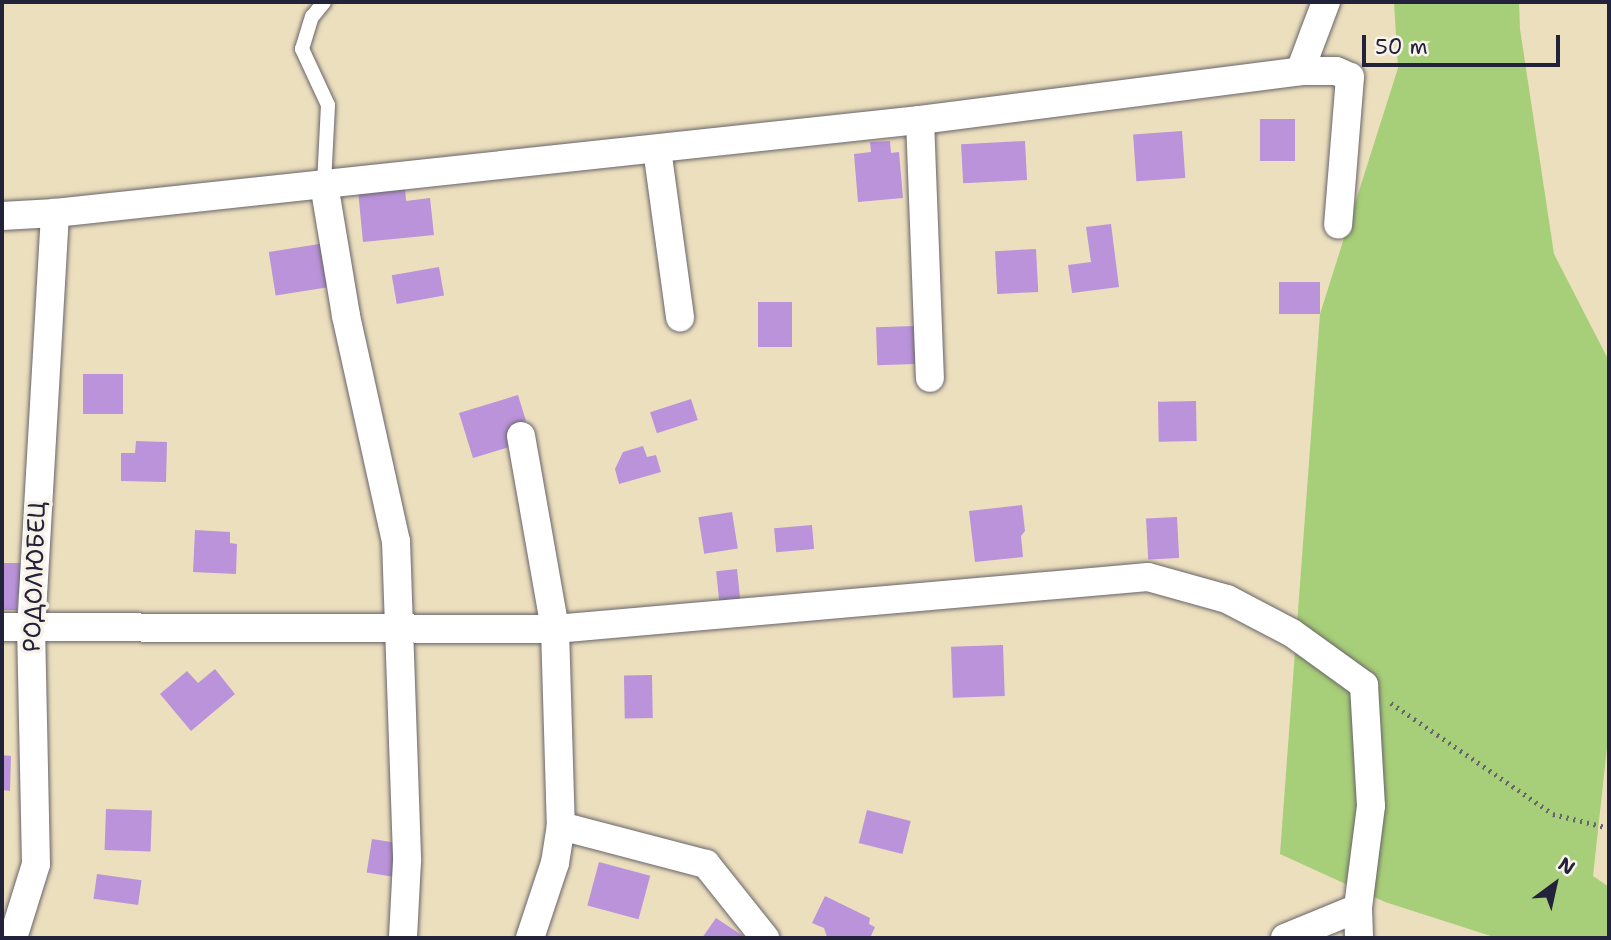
<!DOCTYPE html>
<html>
<head>
<meta charset="utf-8">
<style>
	body { margin:0 }
	#map { position:relative; width:1611px; height:940px; overflow:hidden; background:#ecdfbe; font-family:"Shantell Sans",sans-serif }
	div>[style] { position:absolute }
	[style*='--x'] { left:calc(var(--x)*1px); top:calc(var(--y)*1px); width:calc(var(--w)*1px); rotate:calc(var(--a)*1deg) }
	.green>* { inset:0; background:#a7ce78 }
	.building>* { inset:0; background:#ba93db; transform-origin:0 0 }
	.path>* { height:4.5px; margin-top:-2.25px; transform-origin:0; background:repeating-linear-gradient(90deg,#696469 0 2px,transparent 0 7px) }
	.roads { filter:drop-shadow(0 0 2px #696469) drop-shadow(0 0 2px #696469) }
	.service>* { height:14px; margin:-7px; padding:0 7px; transform-origin:7px; border-radius:7px; background:#fff }
	.minor>* { height:28px; margin:-14px; padding:0 14px; transform-origin:14px; border-radius:14px; background:#fff }
	span { translate:-50% -50%; white-space:nowrap; text-align:center; line-height:1.15; -webkit-text-stroke:7px #f7f3e8; paint-order:stroke }
	.street-label { font-size:24px; color:#22223b }
	.frame { position:absolute; inset:0; border:4px solid #22223b; pointer-events:none }
	.north { position:absolute; left:1520px; top:849px; width:70px; height:70px; -webkit-text-stroke:5px #f7f3e8; paint-order:stroke; rotate:33deg; font-size:19px; font-weight:700; line-height:28px; text-align:center; color:#22223b }
	.north::after { content:''; display:block; margin:auto; width:24px; height:32px; background:#22223b; clip-path:polygon(50% 0,100% 100%,50% 72%,0 100%) }
	.scale { position:absolute; left:1362px; top:35px; width:198px; height:32px; box-sizing:border-box; border:4px solid #22223b; border-top:0; padding-left:9px; font-size:21px; line-height:24px; white-space:nowrap; color:#22223b; -webkit-text-stroke:5px #f7f3e8; paint-order:stroke }
</style>
</head>
<body>
<div id="map">
	<div class="green">
		<div style="clip-path:polygon(1394px 2px,1519px 2px,1520px 29px,1554px 254px,1609px 361px,1609px 729px,1593px 876px,1609px 887px,1609px 938px,1497px 938px,1385px 902px,1280px 854px,1320px 314px,1398px 68px)"></div>
	</div>
	<div class="building">
		<div style="left:1260px;top:119px;width:35px;height:42px"></div>
		<div style="left:1182px;top:131px;width:47px;height:49px;rotate:86deg"></div>
		<div style="clip-path:polygon(890px 141px,891px 153px,899px 152px,903px 198px,858px 202px,854px 154px,871px 152px,870px 142px)"></div>
		<div style="left:1025px;top:141px;width:39px;height:64px;rotate:87deg"></div>
		<div style="clip-path:polygon(405px 186px,406px 201px,430px 198px,434px 235px,363px 242px,358px 190px)"></div>
		<div style="clip-path:polygon(1111px 224px,1119px 287px,1072px 293px,1068px 265px,1091px 262px,1086px 227px)"></div>
		<div style="left:332px;top:242px;width:44px;height:64px;rotate:81deg"></div>
		<div style="left:1036px;top:249px;width:43px;height:41px;rotate:87deg"></div>
		<div style="left:439px;top:267px;width:29px;height:48px;rotate:80deg"></div>
		<div style="left:1279px;top:282px;width:41px;height:32px"></div>
		<div style="left:758px;top:302px;width:34px;height:45px"></div>
		<div style="left:914px;top:326px;width:38px;height:38px;rotate:88deg"></div>
		<div style="left:83px;top:374px;width:40px;height:40px"></div>
		<div style="clip-path:polygon(518px 395px,526px 421px,510px 425px,516px 445px,473px 458px,459px 413px)"></div>
		<div style="left:691px;top:399px;width:22px;height:43px;rotate:72deg"></div>
		<div style="left:1196px;top:401px;width:40px;height:38px;rotate:89deg"></div>
		<div style="clip-path:polygon(136px 441px,167px 442px,166px 482px,121px 481px,121px 453px,135px 453px)"></div>
		<div style="clip-path:polygon(643px 446px,647px 457px,656px 455px,661px 472px,619px 484px,615px 469px,623px 452px)"></div>
		<div style="clip-path:polygon(1022px 505px,1025px 531px,1021px 536px,1023px 557px,975px 562px,969px 511px)"></div>
		<div style="left:732px;top:512px;width:37px;height:34px;rotate:81deg"></div>
		<div style="left:1177px;top:517px;width:41px;height:31px;rotate:87deg"></div>
		<div style="left:812px;top:525px;width:24px;height:38px;rotate:85deg"></div>
		<div style="clip-path:polygon(195px 530px,230px 532px,230px 543px,237px 544px,236px 574px,193px 572px)"></div>
		<div style="clip-path:polygon(2px 563px,25px 563px,25px 593px,18px 593px,17px 610px,2px 610px)"></div>
		<div style="left:737px;top:569px;width:30px;height:21px;rotate:84deg"></div>
		<div style="left:1003px;top:645px;width:51px;height:52px;rotate:88deg"></div>
		<div style="clip-path:polygon(215px 669px,235px 694px,191px 731px,160px 694px,187px 671px,198px 683px)"></div>
		<div style="left:652px;top:675px;width:43px;height:28px;rotate:89deg"></div>
		<div style="clip-path:polygon(2px 755px,11px 756px,10px 791px,2px 790px)"></div>
		<div style="left:106px;top:809px;width:46px;height:41px;rotate:2deg"></div>
		<div style="left:867px;top:810px;width:45px;height:34px;rotate:14deg"></div>
		<div style="left:372px;top:839px;width:30px;height:34px;rotate:9deg"></div>
		<div style="left:599px;top:862px;width:53px;height:45px;rotate:15deg"></div>
		<div style="left:97px;top:874px;width:45px;height:25px;rotate:8deg"></div>
		<div style="clip-path:polygon(825px 896px,870px 918px,869px 924px,875px 927px,870px 938px,827px 937px,824px 928px,812px 923px)"></div>
		<div style="clip-path:polygon(716px 918px,746px 938px,702px 938px)"></div>
	</div>
	<div class="path">
		<div style="--x:1391;--y:703;--w:196;--a:34.4"></div>
		<div style="--x:1553;--y:814;--w:58;--a:14"></div>
	</div>
	<div class="roads">
		<div class="service">
			<div style="--x:324;--y:184;--w:79;--a:-87.1"></div>
			<div style="--x:328;--y:105;--w:62;--a:-114.9"></div>
			<div style="--x:302;--y:49;--w:34;--a:-73"></div>
			<div style="--x:312;--y:17;--w:19;--a:-51"></div>
		</div>
		<div class="minor">
			<div style="--x:1300;--y:71;--w:74;--a:-69.4"></div>
			<div style="--x:920;--y:120;--w:258;--a:87.8"></div>
			<div style="--x:657;--y:149;--w:170;--a:82.2"></div>
			<div style="--x:324;--y:184;--w:134;--a:80.5"></div>
			<div style="--x:346;--y:316;--w:230;--a:77.5"></div>
			<div style="--x:396;--y:541;--w:320;--a:88"></div>
			<div style="--x:407;--y:861;--w:77;--a:93"></div>
			<div style="--x:2;--y:216;--w:53;--a:-3.2"></div>
			<div style="--x:55;--y:213;--w:870;--a:-6.14"></div>
			<div style="--x:920;--y:120;--w:383;--a:-7.3"></div>
			<div style="--x:1300;--y:71;--w:36;--a:0"></div>
			<div style="--x:1336;--y:71;--w:15;--a:23"></div>
			<div style="--x:1350;--y:77;--w:148;--a:94.6"></div>
			<div style="--x:521;--y:436;--w:196;--a:80"></div>
			<div style="--x:555;--y:629;--w:197;--a:88.3"></div>
			<div style="--x:561;--y:826;--w:150;--a:14.7"></div>
			<div style="--x:706;--y:864;--w:95;--a:51.4"></div>
			<div style="--x:2;--y:627;--w:553;--a:0.21"></div>
			<div style="--x:555;--y:629;--w:595;--a:-5.01"></div>
			<div style="--x:1148;--y:577;--w:82;--a:15.6"></div>
			<div style="--x:1227;--y:599;--w:73;--a:27.6"></div>
			<div style="--x:1292;--y:633;--w:89;--a:35.8"></div>
			<div style="--x:1364;--y:685;--w:121;--a:86.7"></div>
			<div style="--x:1371;--y:806;--w:103;--a:97.3"></div>
			<div style="--x:1358;--y:908;--w:30;--a:88"></div>
			<div style="--x:13;--y:938;--w:77;--a:-72.7"></div>
			<div style="--x:36;--y:864;--w:234;--a:-91.2"></div>
			<div style="--x:31;--y:630;--w:418;--a:-86.7"></div>
			<div style="--x:530;--y:938;--w:79;--a:-71.6"></div>
			<div style="--x:555;--y:863;--w:37;--a:-81"></div>
			<div style="--x:1285;--y:938;--w:79;--a:-22.3"></div>
		</div>
	</div>
	<div class="street-label">
		<span style="left:35px;top:577px;rotate:-88deg">РОДОЛЮБЕЦ</span>
	</div>
	<div class="frame"></div>
	<div class="north">N</div>
	<div class="scale">50 m</div>
</div>
</body>
</html>
